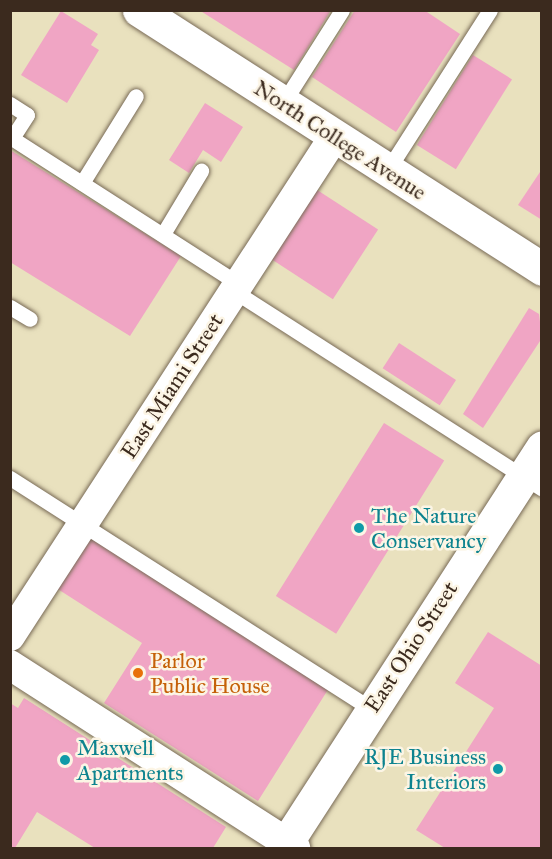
<!DOCTYPE html>
<html>
<head>
<meta charset="utf-8">
<style>
	body { margin:0 }
	#map { position:relative; width:552px; height:859px; overflow:hidden; background:#e9e1be; font-family:"IM FELL Great Primer",serif }
	div>[style] { position:absolute }
	[style*='--x'] { left:calc(var(--x)*1px); top:calc(var(--y)*1px); width:calc(var(--w)*1px); rotate:calc(var(--a)*1deg) }
	.building>* { inset:0; background:#f0a5c4; transform-origin:0 0 }
	.roads { filter:drop-shadow(0 0 2px #786a56) drop-shadow(0 0 2px #786a56) }
	.lane>* { height:15px; margin:-7.5px; padding:0 7.5px; transform-origin:7.5px; border-radius:7.5px; background:#fff }
	.street>* { height:30px; margin:-15px; padding:0 15px; transform-origin:15px; border-radius:15px; background:#fff }
	.secondary>* { height:33px; margin:-16.5px; padding:0 16.5px; transform-origin:16.5px; border-radius:16.5px; background:#fff }
	.dots>* { width:16px; height:16px; translate:-50% -50%; box-sizing:border-box; border:3px solid #fcf5e5; border-radius:50% }
	span { translate:-50% -50%; white-space:nowrap; text-align:center; line-height:1.15; -webkit-text-stroke:5px #fcf5e5; paint-order:stroke }
	.street-label { font-size:22px; color:#3b2a1e }
	.culture-label { font-size:22px; color:#0d838f }
	.left { translate:0 -50%; text-align:left }
	.right { translate:-100% -50%; text-align:right }
	.food-label { font-size:22px; color:#c56008 }
	.frame { position:absolute; inset:0; border:12px solid #3b2a1e; pointer-events:none }
</style>
</head>
<body>
<div id="map">
	<div class="building">
		<div style="clip-path:polygon(199px 10px,331px 10px,294px 70px)"></div>
		<div style="clip-path:polygon(355px 10px,424px 10px,460px 34px,396px 132px,312px 77px)"></div>
		<div style="clip-path:polygon(61px 11px,98px 34px,91px 45px,99px 50px,67px 103px,21px 75px)"></div>
		<div style="left:473px;top:55px;width:46px;height:106px;rotate:32deg"></div>
		<div style="clip-path:polygon(205px 103px,243px 127px,221px 162px,203px 150px,189px 173px,169px 160px)"></div>
		<div style="clip-path:polygon(10px 150px,181px 256px,130px 336px,10px 262px)"></div>
		<div style="clip-path:polygon(542px 169px,542px 220px,518px 205px)"></div>
		<div style="left:311px;top:186px;width:80px;height:83px;rotate:33deg"></div>
		<div style="clip-path:polygon(529px 308px,539px 314px,542px 338px,483px 428px,463px 414px)"></div>
		<div style="left:399px;top:343px;width:68px;height:30px;rotate:33deg"></div>
		<div style="left:384px;top:423px;width:71px;height:204px;rotate:32deg"></div>
		<div style="clip-path:polygon(85px 535px,329px 688px,258px 801px,104px 703px,142px 643px,53px 586px)"></div>
		<div style="clip-path:polygon(488px 632px,542px 666px,542px 848px,445px 848px,416px 830px,494px 708px,455px 683px)"></div>
		<div style="clip-path:polygon(24px 698px,226px 827px,213px 848px,95px 848px,37px 812px,15px 848px,10px 848px,10px 703px,18px 708px)"></div>
	</div>
	<div class="roads">
		<div class="lane">
			<div style="--x:283;--y:103;--w:110;--a:-57.6"></div>
			<div style="--x:10;--y:104;--w:20;--a:33"></div>
			<div style="--x:27;--y:115;--w:27;--a:123"></div>
			<div style="--x:10;--y:137;--w:272;--a:32.7"></div>
			<div style="--x:387;--y:171;--w:191;--a:-57.4"></div>
			<div style="--x:82;--y:183;--w:102;--a:-58.2"></div>
			<div style="--x:163;--y:234;--w:74;--a:-58.9"></div>
			<div style="--x:234;--y:291;--w:366;--a:32.7"></div>
			<div style="--x:10;--y:307;--w:23;--a:31"></div>
			<div style="--x:10;--y:478;--w:429;--a:32.6"></div>
		</div>
		<div class="street">
			<div style="--x:10;--y:636;--w:595;--a:-57"></div>
			<div style="--x:10;--y:665;--w:339;--a:32.7"></div>
		</div>
		<div class="secondary">
			<div style="--x:139;--y:10;--w:479;--a:32.7"></div>
			<div style="--x:283;--y:848;--w:477;--a:-57.1"></div>
		</div>
	</div>
	<div class="dots">
		<div style="left:359px;top:528px;background:#0f9aa8"></div>
		<div style="left:138px;top:673px;background:#e8710a"></div>
		<div style="left:65px;top:760px;background:#0f9aa8"></div>
		<div style="left:498px;top:769px;background:#0f9aa8"></div>
	</div>
	<div class="street-label">
		<span style="left:340px;top:140px;rotate:33deg">North College Avenue</span>
		<span style="left:172px;top:386px;rotate:-57deg">East Miami Street</span>
		<span style="left:411px;top:647px;rotate:-57deg">East Ohio Street</span>
	</div>
	<div class="culture-label">
		<span class="left" style="left:371px;top:528px">The Nature<br>Conservancy</span>
		<span class="left" style="left:77px;top:760px">Maxwell<br>Apartments</span>
		<span class="right" style="left:486px;top:769px">RJE Business<br>Interiors</span>
	</div>
	<div class="food-label">
		<span class="left" style="left:150px;top:673px">Parlor<br>Public House</span>
	</div>
	<div class="frame"></div>
</div>
</body>
</html>
